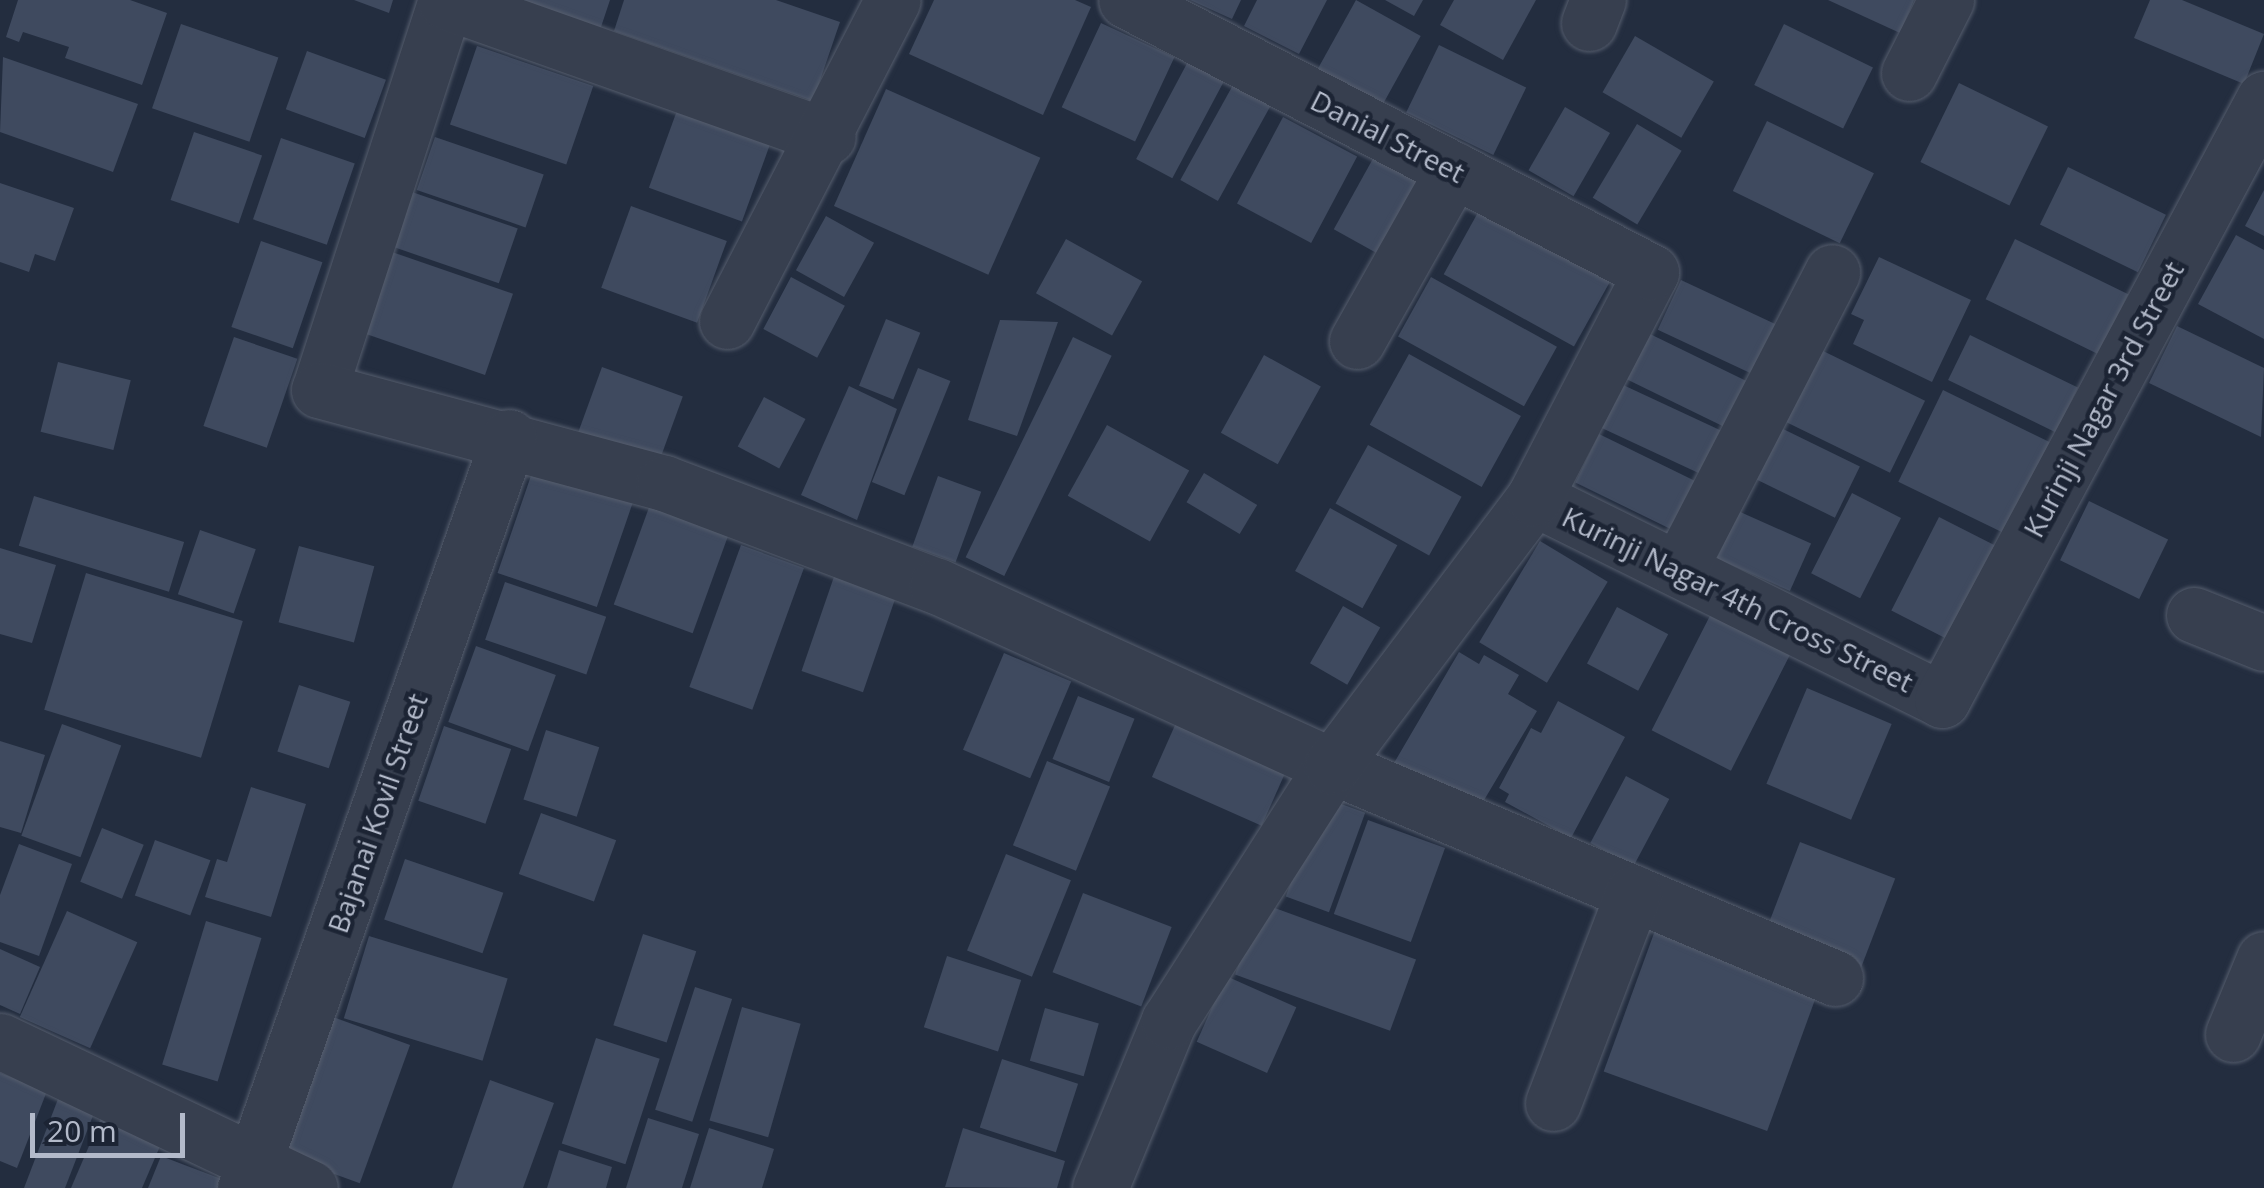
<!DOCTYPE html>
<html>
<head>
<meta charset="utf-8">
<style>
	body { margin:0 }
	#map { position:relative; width:2264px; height:1188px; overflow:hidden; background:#232d3f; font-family:"Open Sans",sans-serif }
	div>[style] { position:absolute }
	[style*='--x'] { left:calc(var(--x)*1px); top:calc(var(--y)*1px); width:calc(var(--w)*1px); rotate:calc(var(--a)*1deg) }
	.building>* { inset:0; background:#3f4a5f; transform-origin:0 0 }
	.roads { filter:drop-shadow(0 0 2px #555d6d) drop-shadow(0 0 2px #555d6d) }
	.street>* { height:55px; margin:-27.5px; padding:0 27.5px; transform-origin:27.5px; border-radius:27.5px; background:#373f4f }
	span { translate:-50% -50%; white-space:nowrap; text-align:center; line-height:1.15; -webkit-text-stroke:9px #1c2434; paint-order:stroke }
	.street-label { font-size:28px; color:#b3baca }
	.scale { position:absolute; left:30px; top:1113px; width:155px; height:45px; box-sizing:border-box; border:5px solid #b3baca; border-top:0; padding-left:12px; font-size:30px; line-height:35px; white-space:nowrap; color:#b3baca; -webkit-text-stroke:8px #1c2434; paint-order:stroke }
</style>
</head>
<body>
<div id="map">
	<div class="building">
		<div style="clip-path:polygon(18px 0,130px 0,167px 13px,142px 85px,65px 58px,69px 47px,23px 32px,19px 42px,6px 37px)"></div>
		<div style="clip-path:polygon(354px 0,393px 0,389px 13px)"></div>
		<div style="clip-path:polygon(516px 0,610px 0,600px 30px)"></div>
		<div style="clip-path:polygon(624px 0,776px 0,840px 22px,813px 101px,614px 31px)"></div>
		<div style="clip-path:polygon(934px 0,1075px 0,1091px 7px,1043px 115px,909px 54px)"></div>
		<div style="clip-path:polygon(1190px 0,1241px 0,1232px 19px)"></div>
		<div style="clip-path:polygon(1257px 0,1327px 0,1299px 54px,1244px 26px)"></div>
		<div style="left:1356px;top:0;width:74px;height:81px;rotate:29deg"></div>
		<div style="clip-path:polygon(1385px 0,1423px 0,1414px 16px)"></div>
		<div style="clip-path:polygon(1454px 0,1536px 0,1503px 60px,1440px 25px)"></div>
		<div style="clip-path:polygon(1828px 0,1914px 0,1900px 33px)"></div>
		<div style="clip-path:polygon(2150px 0,2182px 0,2264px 34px,2244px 84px,2134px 38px)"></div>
		<div style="left:1101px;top:23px;width:81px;height:93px;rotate:25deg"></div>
		<div style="left:181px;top:24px;width:103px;height:89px;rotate:19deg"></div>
		<div style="left:1784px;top:24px;width:99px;height:68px;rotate:26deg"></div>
		<div style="left:1635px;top:36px;width:91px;height:65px;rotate:30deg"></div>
		<div style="left:1439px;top:45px;width:97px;height:75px;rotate:26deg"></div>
		<div style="left:477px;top:46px;width:123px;height:83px;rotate:19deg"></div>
		<div style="left:307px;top:51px;width:84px;height:62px;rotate:20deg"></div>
		<div style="left:1192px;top:54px;width:41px;height:119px;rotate:28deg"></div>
		<div style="clip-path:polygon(3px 57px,138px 104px,113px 172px,0 132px)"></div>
		<div style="left:1238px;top:76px;width:43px;height:119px;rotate:29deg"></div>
		<div style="left:1959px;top:83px;width:99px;height:88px;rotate:26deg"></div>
		<div style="left:886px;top:89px;width:169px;height:128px;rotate:24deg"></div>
		<div style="left:679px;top:105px;width:99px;height:88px;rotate:20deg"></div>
		<div style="left:1565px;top:107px;width:52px;height:73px;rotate:30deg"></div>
		<div style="left:1283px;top:117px;width:84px;height:98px;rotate:28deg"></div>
		<div style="left:1767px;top:121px;width:119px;height:78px;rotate:26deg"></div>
		<div style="left:1637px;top:124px;width:52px;height:86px;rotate:31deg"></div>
		<div style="left:194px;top:132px;width:72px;height:72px;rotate:19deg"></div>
		<div style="left:435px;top:137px;width:115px;height:56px;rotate:19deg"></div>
		<div style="left:281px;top:138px;width:78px;height:86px;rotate:19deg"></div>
		<div style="left:1375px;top:155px;width:64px;height:85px;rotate:29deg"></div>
		<div style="left:2068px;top:167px;width:109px;height:64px;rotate:26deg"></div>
		<div style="clip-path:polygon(0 183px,74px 208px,55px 261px,35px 254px,29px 272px,0 262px)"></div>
		<div style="clip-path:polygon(2264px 190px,2264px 236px,2245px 226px)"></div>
		<div style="left:409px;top:191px;width:115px;height:58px;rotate:19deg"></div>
		<div style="left:631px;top:206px;width:102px;height:87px;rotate:20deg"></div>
		<div style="left:1481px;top:207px;width:149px;height:77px;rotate:29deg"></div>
		<div style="left:826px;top:216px;width:55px;height:62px;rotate:29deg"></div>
		<div style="clip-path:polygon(2236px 235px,2264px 250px,2264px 339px,2198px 304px)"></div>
		<div style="left:1066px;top:239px;width:87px;height:62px;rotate:29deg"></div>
		<div style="left:2015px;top:239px;width:126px;height:67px;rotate:26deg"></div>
		<div style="left:261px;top:241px;width:65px;height:91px;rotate:19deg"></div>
		<div style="left:392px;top:252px;width:128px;height:86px;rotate:19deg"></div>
		<div style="clip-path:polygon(1879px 257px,1971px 300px,1932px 382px,1853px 344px,1864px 320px,1851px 314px)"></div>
		<div style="left:791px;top:277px;width:61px;height:59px;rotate:28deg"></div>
		<div style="left:1431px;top:277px;width:144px;height:68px;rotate:29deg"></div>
		<div style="left:1681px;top:280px;width:112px;height:55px;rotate:25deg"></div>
		<div style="left:886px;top:319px;width:37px;height:72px;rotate:22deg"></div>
		<div style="clip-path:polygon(1000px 320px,1058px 322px,1017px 436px,968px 420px)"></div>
		<div style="clip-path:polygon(2177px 326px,2264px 368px,2261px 437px,2149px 383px)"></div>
		<div style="left:1648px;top:333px;width:118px;height:51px;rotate:26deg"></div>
		<div style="left:1970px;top:335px;width:120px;height:50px;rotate:26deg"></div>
		<div style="left:234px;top:337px;width:67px;height:94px;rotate:19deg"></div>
		<div style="left:1073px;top:337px;width:43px;height:245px;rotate:26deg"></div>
		<div style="left:1819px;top:349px;width:118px;height:80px;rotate:26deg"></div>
		<div style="left:1409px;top:354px;width:128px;height:81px;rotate:29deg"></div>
		<div style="left:1264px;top:355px;width:65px;height:89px;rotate:29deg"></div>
		<div style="left:58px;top:362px;width:75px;height:72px;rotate:14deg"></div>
		<div style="left:602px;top:367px;width:86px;height:70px;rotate:20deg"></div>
		<div style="left:918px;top:368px;width:35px;height:123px;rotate:22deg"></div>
		<div style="left:1621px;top:384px;width:115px;height:48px;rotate:25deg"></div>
		<div style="clip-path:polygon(849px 386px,897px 409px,857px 520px,801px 495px)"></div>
		<div style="left:1943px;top:390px;width:119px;height:102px;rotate:26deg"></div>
		<div style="left:764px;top:397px;width:47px;height:56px;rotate:28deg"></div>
		<div style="left:1107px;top:425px;width:94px;height:81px;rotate:29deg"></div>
		<div style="left:1779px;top:427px;width:90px;height:57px;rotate:26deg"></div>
		<div style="left:1599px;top:434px;width:111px;height:54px;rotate:26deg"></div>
		<div style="left:1368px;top:445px;width:107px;height:67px;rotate:29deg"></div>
		<div style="left:534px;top:467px;width:105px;height:112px;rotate:19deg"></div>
		<div style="left:1204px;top:473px;width:62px;height:34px;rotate:31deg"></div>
		<div style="left:938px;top:476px;width:46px;height:75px;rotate:20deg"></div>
		<div style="left:1852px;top:493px;width:55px;height:90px;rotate:27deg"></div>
		<div style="left:34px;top:496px;width:157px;height:52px;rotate:17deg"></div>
		<div style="left:2089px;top:501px;width:88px;height:66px;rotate:26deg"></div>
		<div style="left:651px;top:502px;width:84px;height:109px;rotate:20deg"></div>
		<div style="left:1330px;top:508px;width:77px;height:72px;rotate:29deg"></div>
		<div style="left:1738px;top:511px;width:80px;height:52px;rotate:24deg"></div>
		<div style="left:1939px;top:517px;width:63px;height:105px;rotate:27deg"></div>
		<div style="left:200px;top:530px;width:59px;height:68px;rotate:19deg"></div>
		<div style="left:1540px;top:541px;width:79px;height:118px;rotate:31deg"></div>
		<div style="left:741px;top:545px;width:67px;height:151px;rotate:20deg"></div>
		<div style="left:299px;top:546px;width:78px;height:79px;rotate:15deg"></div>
		<div style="clip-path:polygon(0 548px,56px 565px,32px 643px,0 634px)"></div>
		<div style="left:837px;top:568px;width:65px;height:109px;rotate:19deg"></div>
		<div style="left:86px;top:573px;width:164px;height:143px;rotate:17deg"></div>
		<div style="left:505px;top:582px;width:107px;height:61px;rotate:19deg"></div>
		<div style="left:1717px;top:602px;width:89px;height:144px;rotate:27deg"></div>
		<div style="left:1343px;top:606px;width:43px;height:66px;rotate:30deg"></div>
		<div style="left:1617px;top:607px;width:58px;height:64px;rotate:28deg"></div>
		<div style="left:476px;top:646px;width:85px;height:81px;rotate:20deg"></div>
		<div style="clip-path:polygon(1459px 652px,1479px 664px,1484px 655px,1519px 675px,1508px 694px,1537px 711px,1477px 812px,1394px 763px)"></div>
		<div style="left:1004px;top:653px;width:73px;height:105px;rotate:23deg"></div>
		<div style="left:299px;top:685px;width:54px;height:70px;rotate:18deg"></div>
		<div style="left:1807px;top:688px;width:92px;height:104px;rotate:23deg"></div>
		<div style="left:1078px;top:696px;width:61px;height:68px;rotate:22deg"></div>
		<div style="clip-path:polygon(1558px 701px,1625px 737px,1571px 838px,1505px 802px,1509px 794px,1499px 788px,1531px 728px,1541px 733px)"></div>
		<div style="left:1180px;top:714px;width:120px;height:69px;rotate:24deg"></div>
		<div style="left:62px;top:724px;width:63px;height:119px;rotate:20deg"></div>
		<div style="left:444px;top:726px;width:71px;height:79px;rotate:19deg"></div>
		<div style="left:546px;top:730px;width:56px;height:73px;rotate:18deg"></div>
		<div style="clip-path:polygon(0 741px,45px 755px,21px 833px,0 827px)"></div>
		<div style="left:1047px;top:761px;width:68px;height:91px;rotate:22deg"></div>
		<div style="left:1626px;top:776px;width:49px;height:76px;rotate:28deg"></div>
		<div style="clip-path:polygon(251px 787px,306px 804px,271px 917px,205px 897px,217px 859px,227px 862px)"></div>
		<div style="left:1322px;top:797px;width:46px;height:106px;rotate:20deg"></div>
		<div style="left:541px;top:813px;width:80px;height:65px;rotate:20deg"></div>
		<div style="left:1368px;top:820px;width:82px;height:100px;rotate:20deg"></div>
		<div style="left:102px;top:828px;width:45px;height:58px;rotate:22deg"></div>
		<div style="left:155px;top:840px;width:59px;height:59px;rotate:20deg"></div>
		<div style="left:1800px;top:842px;width:102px;height:98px;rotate:21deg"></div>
		<div style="clip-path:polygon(19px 844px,72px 864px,39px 956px,0 942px,0 895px)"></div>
		<div style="left:1006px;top:854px;width:70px;height:104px;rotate:22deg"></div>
		<div style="left:405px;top:859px;width:104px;height:64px;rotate:19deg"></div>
		<div style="left:1083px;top:893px;width:95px;height:85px;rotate:21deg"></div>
		<div style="left:1261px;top:903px;width:165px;height:76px;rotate:20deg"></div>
		<div style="left:67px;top:911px;width:77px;height:116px;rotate:24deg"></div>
		<div style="left:206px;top:921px;width:58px;height:150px;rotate:17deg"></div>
		<div style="left:1657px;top:925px;width:174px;height:156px;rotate:20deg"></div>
		<div style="left:643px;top:934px;width:56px;height:96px;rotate:18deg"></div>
		<div style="left:369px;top:936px;width:145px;height:86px;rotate:17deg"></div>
		<div style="clip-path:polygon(0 949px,40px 967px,20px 1014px,0 1005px)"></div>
		<div style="left:947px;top:956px;width:78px;height:75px;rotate:18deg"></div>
		<div style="left:1226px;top:976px;width:77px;height:72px;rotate:24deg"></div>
		<div style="left:695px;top:987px;width:39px;height:129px;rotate:18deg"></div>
		<div style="left:742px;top:1007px;width:61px;height:118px;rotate:16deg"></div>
		<div style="left:1045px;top:1008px;width:56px;height:55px;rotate:16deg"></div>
		<div style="left:333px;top:1017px;width:82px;height:147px;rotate:20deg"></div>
		<div style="left:596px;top:1038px;width:67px;height:111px;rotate:18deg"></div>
		<div style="left:1002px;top:1059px;width:80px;height:72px;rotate:18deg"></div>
		<div style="clip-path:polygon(0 1073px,47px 1091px,17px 1168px,0 1161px)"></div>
		<div style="clip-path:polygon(490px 1080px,554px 1103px,523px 1188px,452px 1188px)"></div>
		<div style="clip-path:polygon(58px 1099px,94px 1113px,65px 1188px,24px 1188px)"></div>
		<div style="clip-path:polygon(101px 1118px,161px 1144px,142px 1188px,71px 1188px)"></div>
		<div style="clip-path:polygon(648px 1118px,699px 1134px,682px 1188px,626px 1188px)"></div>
		<div style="clip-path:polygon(709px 1128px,774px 1149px,762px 1188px,690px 1188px)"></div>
		<div style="clip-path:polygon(963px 1128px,1065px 1161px,1057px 1188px,945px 1187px)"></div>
		<div style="clip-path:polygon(559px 1150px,612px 1167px,606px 1188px,547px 1188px)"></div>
		<div style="clip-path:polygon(161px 1156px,224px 1180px,221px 1188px,148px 1188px)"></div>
	</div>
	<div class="roads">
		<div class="street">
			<div style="--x:446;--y:0;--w:410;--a:108"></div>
			<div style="--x:319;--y:390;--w:357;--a:15.1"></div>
			<div style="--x:664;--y:483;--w:292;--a:20.7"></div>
			<div style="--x:937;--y:586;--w:434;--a:24.5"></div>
			<div style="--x:1332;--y:766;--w:546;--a:22.85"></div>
			<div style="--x:445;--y:1;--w:406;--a:19.5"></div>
			<div style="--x:1589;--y:23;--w:25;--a:-69"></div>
			<div style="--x:1909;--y:73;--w:82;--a:-63.1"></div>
			<div style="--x:727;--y:321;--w:361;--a:-62.7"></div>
			<div style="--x:1357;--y:341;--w:197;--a:-60.6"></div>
			<div style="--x:1534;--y:498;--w:455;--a:26.3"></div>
			<div style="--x:1942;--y:700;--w:682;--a:-61.82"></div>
			<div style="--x:1679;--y:569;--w:334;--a:-62.7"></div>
			<div style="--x:2194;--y:615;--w:75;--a:21.8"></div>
			<div style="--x:2233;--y:1034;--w:81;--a:-67.5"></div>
			<div style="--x:0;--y:1041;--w:343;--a:25.4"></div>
			<div style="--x:1553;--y:1103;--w:225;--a:-69.1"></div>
			<div style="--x:245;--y:1188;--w:796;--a:-70.63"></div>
			<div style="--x:1100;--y:1188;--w:181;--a:-67.6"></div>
			<div style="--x:1169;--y:1021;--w:303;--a:-57.4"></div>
			<div style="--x:1332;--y:766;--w:336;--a:-53"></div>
			<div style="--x:1534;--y:498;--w:254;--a:-62.6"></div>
			<div style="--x:1651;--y:272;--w:591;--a:-152.61"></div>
		</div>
	</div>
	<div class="street-label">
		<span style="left:1388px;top:136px;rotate:27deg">Danial Street</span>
		<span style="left:2103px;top:399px;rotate:-62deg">Kurinji Nagar 3rd Street</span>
		<span style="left:1738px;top:599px;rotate:26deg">Kurinji Nagar 4th Cross Street</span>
		<span style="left:377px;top:813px;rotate:-71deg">Bajanai Kovil Street</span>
	</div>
	<div class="scale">20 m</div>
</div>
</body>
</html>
